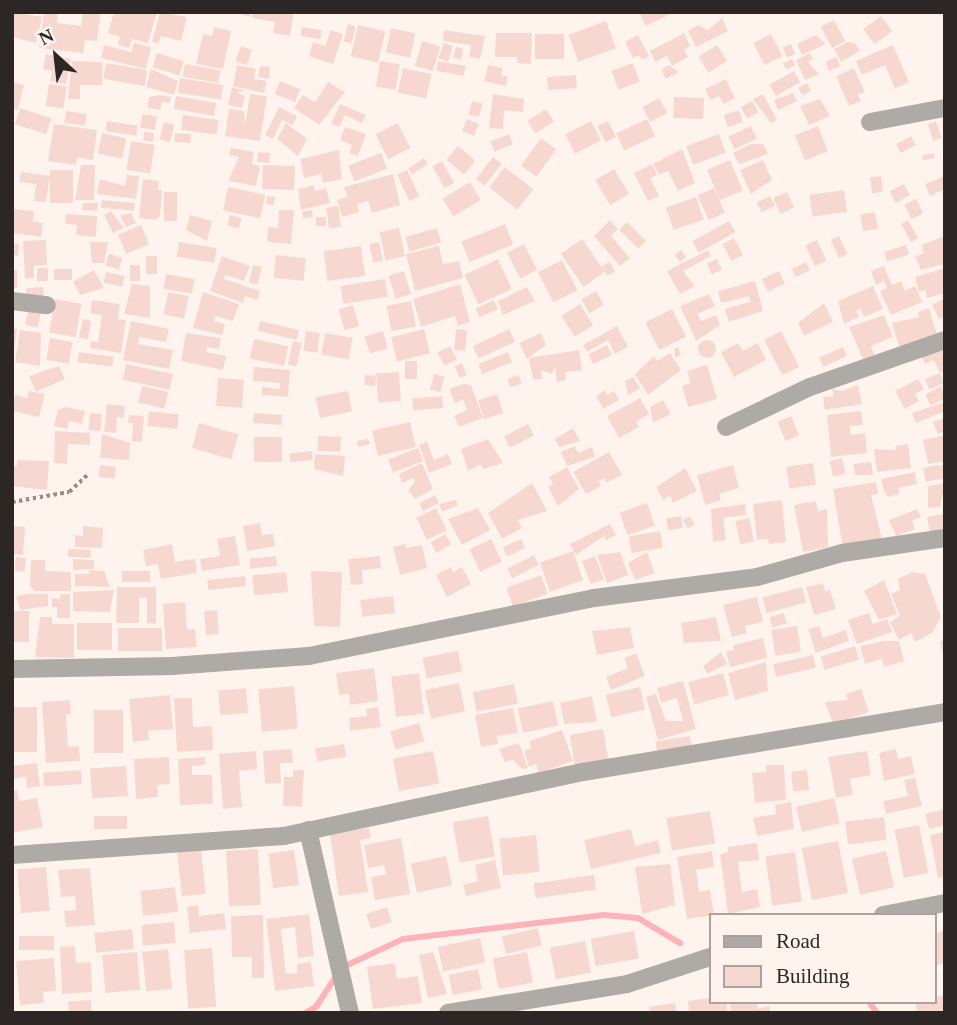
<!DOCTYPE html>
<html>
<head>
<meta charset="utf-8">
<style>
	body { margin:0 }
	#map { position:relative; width:957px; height:1025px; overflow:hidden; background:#fff4ed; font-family:"Times New Roman",serif }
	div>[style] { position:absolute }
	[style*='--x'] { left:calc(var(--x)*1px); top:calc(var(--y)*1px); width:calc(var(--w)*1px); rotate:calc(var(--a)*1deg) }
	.stream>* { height:6px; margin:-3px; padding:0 3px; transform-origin:3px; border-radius:3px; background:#feb2b9 }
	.building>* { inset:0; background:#f7d8d1; transform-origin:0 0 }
	.round { border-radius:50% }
	.path>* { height:3.5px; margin-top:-1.75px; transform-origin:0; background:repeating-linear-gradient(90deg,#958d88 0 3.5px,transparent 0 7px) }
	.street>* { height:18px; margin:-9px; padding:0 9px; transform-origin:9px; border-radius:9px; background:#aeaaa5 }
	span { translate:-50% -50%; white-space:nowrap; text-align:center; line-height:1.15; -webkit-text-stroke:5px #fff4ed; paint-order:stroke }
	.frame { position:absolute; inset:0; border:14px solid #2c2724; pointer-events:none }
	.legend { position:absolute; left:709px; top:913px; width:228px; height:91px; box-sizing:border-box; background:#fff4ed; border:2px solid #aba29d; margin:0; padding:9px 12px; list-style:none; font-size:21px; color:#2c2724 }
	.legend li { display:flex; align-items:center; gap:14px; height:35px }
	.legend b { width:35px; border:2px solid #aba29d }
	.north { position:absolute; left:21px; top:21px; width:70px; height:70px; -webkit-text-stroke:5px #fff4ed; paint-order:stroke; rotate:333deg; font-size:19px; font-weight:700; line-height:28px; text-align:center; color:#2c2724 }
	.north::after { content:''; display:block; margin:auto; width:24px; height:32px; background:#2c2724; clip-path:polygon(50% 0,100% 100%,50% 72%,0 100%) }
</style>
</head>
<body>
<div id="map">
	<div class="stream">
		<div style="--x:343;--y:967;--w:66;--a:-25"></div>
		<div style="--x:403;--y:939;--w:202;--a:-6.8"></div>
		<div style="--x:604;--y:915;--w:34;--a:5"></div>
		<div style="--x:638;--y:918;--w:49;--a:30.8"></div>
		<div style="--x:869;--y:1002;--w:14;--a:54"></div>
		<div style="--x:305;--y:1013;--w:13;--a:-29"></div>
		<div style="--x:316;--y:1007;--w:37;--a:-57"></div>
	</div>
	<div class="building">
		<div style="clip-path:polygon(12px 12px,42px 17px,36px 43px,12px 37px)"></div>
		<div style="clip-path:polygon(44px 12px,58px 12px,57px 23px,81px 26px,83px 12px,101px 12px,97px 41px,85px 40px,83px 53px,39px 48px)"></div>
		<div style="clip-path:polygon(114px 12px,157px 12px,148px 43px,132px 39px,129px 48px,118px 45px,120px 37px,108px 33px)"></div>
		<div style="clip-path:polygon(160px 12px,187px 17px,181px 41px,161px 36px,158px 44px,152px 42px)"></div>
		<div style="clip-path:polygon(234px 12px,251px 12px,249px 17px)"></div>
		<div style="clip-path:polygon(253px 12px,294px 12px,290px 36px,273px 33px,275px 22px,252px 18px)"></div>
		<div style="clip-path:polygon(639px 12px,675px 12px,646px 26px)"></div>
		<div style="left:881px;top:16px;width:19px;height:22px;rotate:54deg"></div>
		<div style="clip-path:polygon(722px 18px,728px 31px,696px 47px,688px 31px,698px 25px,708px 30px)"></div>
		<div style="left:834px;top:20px;width:24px;height:15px;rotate:62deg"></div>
		<div style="left:606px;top:21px;width:29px;height:40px;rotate:70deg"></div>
		<div style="left:348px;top:24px;width:8px;height:18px;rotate:14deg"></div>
		<div style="left:358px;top:25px;width:28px;height:32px;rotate:13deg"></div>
		<div style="clip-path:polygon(214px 27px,231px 31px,223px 69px,196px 64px,203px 34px,212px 36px)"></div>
		<div style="left:302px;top:27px;width:20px;height:9px;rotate:9deg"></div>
		<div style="left:391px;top:28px;width:25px;height:25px;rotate:12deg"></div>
		<div style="clip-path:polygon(331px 30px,343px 34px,333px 64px,309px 56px,313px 42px,325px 46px)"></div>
		<div style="clip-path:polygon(444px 30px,485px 36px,480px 59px,469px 57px,471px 45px,443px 41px)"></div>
		<div style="clip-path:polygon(496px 33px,532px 33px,531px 64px,517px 63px,517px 57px,495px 57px)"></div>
		<div style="clip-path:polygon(684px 33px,690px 46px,684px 50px,688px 57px,672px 66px,667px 56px,655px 62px,650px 51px)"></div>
		<div style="left:535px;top:34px;width:29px;height:25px"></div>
		<div style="left:771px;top:34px;width:25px;height:20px;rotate:63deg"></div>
		<div style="clip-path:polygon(638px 35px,649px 56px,642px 60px,639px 55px,633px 58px,625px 42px)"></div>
		<div style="clip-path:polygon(816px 35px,826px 44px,802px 55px,797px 44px)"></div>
		<div style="left:422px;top:41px;width:19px;height:26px;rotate:16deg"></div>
		<div style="clip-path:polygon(848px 42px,855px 43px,860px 51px,841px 62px,834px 49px)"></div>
		<div style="clip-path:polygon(134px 43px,151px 47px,146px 69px,101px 58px,104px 45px,131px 52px)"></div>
		<div style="clip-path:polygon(444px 43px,453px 46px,448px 62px,438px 58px)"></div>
		<div style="left:791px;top:44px;width:11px;height:9px;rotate:68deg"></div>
		<div style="left:717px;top:45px;width:19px;height:22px;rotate:58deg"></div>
		<div style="clip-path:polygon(893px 45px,909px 82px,895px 89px,885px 65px,862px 75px,856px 61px)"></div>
		<div style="left:241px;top:46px;width:12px;height:16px;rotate:20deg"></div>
		<div style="left:456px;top:47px;width:8px;height:11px;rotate:14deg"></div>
		<div style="left:157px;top:53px;width:28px;height:15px;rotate:17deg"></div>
		<div style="clip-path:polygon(810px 53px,813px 59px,808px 62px,819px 74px,805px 80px,796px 60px)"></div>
		<div style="clip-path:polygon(46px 54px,71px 59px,66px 84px,50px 81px,52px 71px,43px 69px)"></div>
		<div style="left:836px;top:57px;width:10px;height:12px;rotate:66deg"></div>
		<div style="left:792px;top:59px;width:7px;height:10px;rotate:63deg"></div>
		<div style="clip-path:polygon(72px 61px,103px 62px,102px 85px,80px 85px,80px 99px,68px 99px)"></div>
		<div style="left:380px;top:61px;width:20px;height:26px;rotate:9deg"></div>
		<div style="left:438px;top:61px;width:28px;height:10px;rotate:10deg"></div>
		<div style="left:106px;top:63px;width:42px;height:16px;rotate:10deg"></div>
		<div style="left:633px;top:63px;width:20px;height:23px;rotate:70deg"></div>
		<div style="left:185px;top:64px;width:36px;height:13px;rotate:10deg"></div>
		<div style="clip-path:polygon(237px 65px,256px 69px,254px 79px,267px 81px,264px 93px,233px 86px)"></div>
		<div style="clip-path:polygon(488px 65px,503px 68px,501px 75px,508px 77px,506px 86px,484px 81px)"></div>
		<div style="clip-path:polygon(669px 65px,679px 72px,666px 79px,661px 70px)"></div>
		<div style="clip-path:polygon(260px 66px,270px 67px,269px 79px,258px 77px)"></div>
		<div style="left:403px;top:68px;width:29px;height:25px;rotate:12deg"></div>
		<div style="clip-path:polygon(854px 68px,865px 92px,858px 95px,861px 101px,849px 106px,836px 76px)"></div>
		<div style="clip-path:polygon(151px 69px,178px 81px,174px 95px,146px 87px)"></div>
		<div style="left:794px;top:71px;width:13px;height:28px;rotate:61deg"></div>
		<div style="left:576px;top:75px;width:13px;height:29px;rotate:86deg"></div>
		<div style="left:180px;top:78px;width:44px;height:15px;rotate:9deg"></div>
		<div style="clip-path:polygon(726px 79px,735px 98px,723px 104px,719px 96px,710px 100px,705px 89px)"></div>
		<div style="left:280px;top:81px;width:22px;height:14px;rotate:22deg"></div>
		<div style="clip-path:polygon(12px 82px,24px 85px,18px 110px,12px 109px)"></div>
		<div style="clip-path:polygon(328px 82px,345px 92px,319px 125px,294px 108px,303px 95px,315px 102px)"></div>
		<div style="left:807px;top:83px;width:9px;height:10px;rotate:63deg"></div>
		<div style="left:49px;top:84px;width:18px;height:22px;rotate:9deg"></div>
		<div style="clip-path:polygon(232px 87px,246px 91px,237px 92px,245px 97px,242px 108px,228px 105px)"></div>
		<div style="clip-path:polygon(793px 93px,797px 101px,778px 110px,774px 100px)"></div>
		<div style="clip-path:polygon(250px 94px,267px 96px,260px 141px,225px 136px,229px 109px,244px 111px,245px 125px)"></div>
		<div style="clip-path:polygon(493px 94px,524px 99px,523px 112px,504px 110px,503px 129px,489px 128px)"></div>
		<div style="clip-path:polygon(763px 94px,777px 120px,771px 123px,753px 99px)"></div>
		<div style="clip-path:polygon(159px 95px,171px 97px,170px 103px,162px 102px,160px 110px,148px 108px,149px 97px)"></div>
		<div style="left:176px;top:96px;width:41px;height:13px;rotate:10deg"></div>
		<div style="left:674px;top:97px;width:30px;height:21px;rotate:2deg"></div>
		<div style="left:659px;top:98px;width:17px;height:19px;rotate:62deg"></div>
		<div style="clip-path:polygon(820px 99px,830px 116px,809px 125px,800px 106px)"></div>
		<div style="left:472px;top:101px;width:11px;height:14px;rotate:15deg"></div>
		<div style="left:752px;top:101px;width:13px;height:13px;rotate:61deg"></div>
		<div style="clip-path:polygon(340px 104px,366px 115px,362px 123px,345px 115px,339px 127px,331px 124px)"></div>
		<div style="clip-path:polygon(279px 107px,297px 116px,293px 125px,282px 120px,273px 139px,265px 135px)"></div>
		<div style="left:20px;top:108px;width:33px;height:17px;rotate:18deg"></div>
		<div style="left:546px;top:109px;width:15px;height:22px;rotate:58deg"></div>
		<div style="left:739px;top:110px;width:13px;height:16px;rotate:72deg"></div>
		<div style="left:66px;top:111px;width:21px;height:12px;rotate:8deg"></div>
		<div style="left:142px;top:114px;width:15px;height:14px;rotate:8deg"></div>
		<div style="left:183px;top:115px;width:36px;height:15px;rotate:8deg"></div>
		<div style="left:467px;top:119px;width:13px;height:13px;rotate:23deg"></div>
		<div style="left:647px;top:119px;width:19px;height:34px;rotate:65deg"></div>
		<div style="left:107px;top:121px;width:31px;height:10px;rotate:9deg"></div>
		<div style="left:591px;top:121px;width:22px;height:29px;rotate:63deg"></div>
		<div style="left:608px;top:121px;width:18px;height:12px;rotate:63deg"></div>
		<div style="left:936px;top:121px;width:18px;height:9px;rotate:71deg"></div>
		<div style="left:164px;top:122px;width:11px;height:18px;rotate:15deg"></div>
		<div style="clip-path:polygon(286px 123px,307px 139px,298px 156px,277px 139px)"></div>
		<div style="left:398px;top:123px;width:28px;height:25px;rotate:64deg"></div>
		<div style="clip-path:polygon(54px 124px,97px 130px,93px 160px,77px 157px,76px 165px,48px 161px)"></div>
		<div style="left:751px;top:126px;width:14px;height:25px;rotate:65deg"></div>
		<div style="left:818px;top:126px;width:27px;height:25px;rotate:68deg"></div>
		<div style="clip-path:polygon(345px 127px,366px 134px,358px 156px,349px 153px,352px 145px,340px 140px)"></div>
		<div style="left:144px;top:132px;width:10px;height:9px;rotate:6deg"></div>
		<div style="left:102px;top:133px;width:25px;height:21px;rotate:12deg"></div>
		<div style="left:175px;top:133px;width:16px;height:9px;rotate:4deg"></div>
		<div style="left:509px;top:134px;width:11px;height:20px;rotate:68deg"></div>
		<div style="left:719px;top:134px;width:20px;height:35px;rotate:70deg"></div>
		<div style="left:911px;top:136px;width:10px;height:17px;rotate:61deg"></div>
		<div style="left:541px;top:138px;width:19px;height:34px;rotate:36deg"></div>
		<div style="left:131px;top:141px;width:24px;height:29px;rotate:9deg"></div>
		<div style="clip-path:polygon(751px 144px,763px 144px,768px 154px,739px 164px,733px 153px)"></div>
		<div style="left:458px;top:146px;width:23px;height:18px;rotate:40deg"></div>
		<div style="clip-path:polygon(231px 148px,254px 152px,252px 164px,260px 166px,256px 186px,228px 181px,239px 157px,229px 155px)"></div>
		<div style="clip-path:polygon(682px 149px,695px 183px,678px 191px,668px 171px,659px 175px,653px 164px)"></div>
		<div style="clip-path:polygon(339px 150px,342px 179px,323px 183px,321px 174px,304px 178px,300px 159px)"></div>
		<div style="left:258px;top:152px;width:12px;height:10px;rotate:5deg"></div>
		<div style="left:381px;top:153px;width:17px;height:35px;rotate:69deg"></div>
		<div style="left:934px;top:153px;width:5px;height:12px;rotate:79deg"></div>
		<div style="left:493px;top:157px;width:11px;height:28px;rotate:38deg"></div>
		<div style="left:424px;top:158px;width:7px;height:19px;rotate:56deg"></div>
		<div style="left:730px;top:160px;width:33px;height:25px;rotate:67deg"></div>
		<div style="clip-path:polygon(763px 160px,772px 180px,751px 194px,740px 170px)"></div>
		<div style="left:442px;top:161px;width:25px;height:11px;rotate:61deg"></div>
		<div style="clip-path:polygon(652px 164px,657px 175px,650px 178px,659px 196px,648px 201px,634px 173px)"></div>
		<div style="clip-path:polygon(81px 165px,95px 165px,94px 200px,75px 200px)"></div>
		<div style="left:263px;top:165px;width:32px;height:24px;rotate:2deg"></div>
		<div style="left:505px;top:167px;width:36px;height:26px;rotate:38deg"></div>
		<div style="left:614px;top:169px;width:29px;height:22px;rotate:59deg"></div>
		<div style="left:50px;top:170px;width:23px;height:33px"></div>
		<div style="left:407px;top:170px;width:29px;height:11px;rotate:65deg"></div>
		<div style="clip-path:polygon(21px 172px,50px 176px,46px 202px,34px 201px,36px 184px,19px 182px)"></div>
		<div style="clip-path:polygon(393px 174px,400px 205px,372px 213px,368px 201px,357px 204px,359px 212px,342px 217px,337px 200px,347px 197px,344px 187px)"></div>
		<div style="clip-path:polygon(127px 175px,139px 176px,136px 199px,97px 194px,100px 179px,125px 186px)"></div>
		<div style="left:881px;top:176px;width:16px;height:11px;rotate:83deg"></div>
		<div style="clip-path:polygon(945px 176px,945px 189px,930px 196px,925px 184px)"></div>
		<div style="clip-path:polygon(143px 179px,159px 181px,158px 190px,162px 190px,160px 216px,155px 220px,139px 218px)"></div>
		<div style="left:470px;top:182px;width:21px;height:32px;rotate:59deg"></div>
		<div style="left:904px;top:184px;width:13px;height:16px;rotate:63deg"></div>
		<div style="clip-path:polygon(314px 185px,315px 191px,326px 188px,330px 203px,301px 210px,298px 189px)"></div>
		<div style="left:228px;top:187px;width:38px;height:24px;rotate:12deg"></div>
		<div style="left:714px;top:188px;width:27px;height:18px;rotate:66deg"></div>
		<div style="left:844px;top:190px;width:22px;height:35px;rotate:82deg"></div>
		<div style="left:164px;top:192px;width:13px;height:29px"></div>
		<div style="left:787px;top:192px;width:17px;height:15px;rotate:66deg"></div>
		<div style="left:267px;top:196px;width:8px;height:8px;rotate:7deg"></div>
		<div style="left:770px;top:196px;width:11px;height:15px;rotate:63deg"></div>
		<div style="left:696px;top:197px;width:24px;height:32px;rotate:71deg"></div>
		<div style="left:916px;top:199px;width:16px;height:13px;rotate:63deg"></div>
		<div style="left:102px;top:200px;width:33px;height:8px;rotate:5deg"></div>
		<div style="clip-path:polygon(83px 203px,98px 203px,97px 211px,82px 210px)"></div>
		<div style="left:338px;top:206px;width:21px;height:12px;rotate:82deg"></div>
		<div style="clip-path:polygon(14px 209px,34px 211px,33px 221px,43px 223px,41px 237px,12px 233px)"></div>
		<div style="clip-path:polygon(279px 210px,294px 210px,291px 244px,267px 242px,268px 227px,278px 228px)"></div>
		<div style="left:312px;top:210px;width:7px;height:10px;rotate:82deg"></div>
		<div style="clip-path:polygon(111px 211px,124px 228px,113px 233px,104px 215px)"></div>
		<div style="left:875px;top:212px;width:17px;height:15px;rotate:80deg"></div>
		<div style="clip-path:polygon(131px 213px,136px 223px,126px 227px,120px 215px)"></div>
		<div style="clip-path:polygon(66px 214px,97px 216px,96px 237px,76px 235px,77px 225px,65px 224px)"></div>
		<div style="clip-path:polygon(190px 215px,212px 221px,207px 241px,186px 230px)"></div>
		<div style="left:230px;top:215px;width:12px;height:11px;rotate:14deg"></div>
		<div style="left:316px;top:217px;width:10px;height:9px"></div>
		<div style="clip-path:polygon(610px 220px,618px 229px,611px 236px,630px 258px,620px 266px,594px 236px)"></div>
		<div style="left:908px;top:220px;width:21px;height:8px;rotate:61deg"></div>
		<div style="left:729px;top:221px;width:13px;height:42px;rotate:61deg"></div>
		<div style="left:627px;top:222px;width:27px;height:11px;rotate:45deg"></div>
		<div style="left:505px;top:224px;width:22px;height:47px;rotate:68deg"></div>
		<div style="left:141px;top:225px;width:21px;height:25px;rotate:67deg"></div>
		<div style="left:399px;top:228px;width:29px;height:20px;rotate:78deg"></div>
		<div style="left:437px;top:228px;width:15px;height:33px;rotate:74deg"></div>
		<div style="left:839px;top:236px;width:20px;height:9px;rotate:66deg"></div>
		<div style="clip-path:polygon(945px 236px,945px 264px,921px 270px,915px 257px,924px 253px,921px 245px)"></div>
		<div style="left:734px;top:238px;width:19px;height:13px;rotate:62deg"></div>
		<div style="left:582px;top:239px;width:40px;height:26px;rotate:55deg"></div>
		<div style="clip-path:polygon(46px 240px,47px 265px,34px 266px,34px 278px,25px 279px,23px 241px)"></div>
		<div style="left:817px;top:240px;width:23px;height:13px;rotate:65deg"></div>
		<div style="clip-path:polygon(90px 242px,108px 242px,104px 263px,92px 263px)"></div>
		<div style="left:179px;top:242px;width:38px;height:15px;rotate:9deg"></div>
		<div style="left:379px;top:242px;width:19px;height:10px;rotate:78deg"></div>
		<div style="clip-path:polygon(12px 244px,19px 244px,18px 256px,12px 255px)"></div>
		<div style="left:524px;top:244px;width:29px;height:19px;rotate:63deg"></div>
		<div style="left:906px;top:245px;width:10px;height:23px;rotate:73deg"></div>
		<div style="left:361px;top:246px;width:30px;height:38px;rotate:82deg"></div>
		<div style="clip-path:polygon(439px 246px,443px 264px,459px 261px,463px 278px,415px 291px,406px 254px)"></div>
		<div style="left:681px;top:250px;width:9px;height:8px;rotate:54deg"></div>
		<div style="clip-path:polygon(708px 250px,711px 256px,683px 271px,695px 286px,680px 294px,667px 271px)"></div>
		<div style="left:109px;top:254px;width:14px;height:12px;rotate:17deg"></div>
		<div style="left:276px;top:255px;width:30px;height:23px;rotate:6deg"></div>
		<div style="left:146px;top:256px;width:11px;height:18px"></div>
		<div style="clip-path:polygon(222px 256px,250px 266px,244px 281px,225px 275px,224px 279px,260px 291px,257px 300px,245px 296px,243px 303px,210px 291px)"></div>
		<div style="left:498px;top:259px;width:33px;height:37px;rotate:65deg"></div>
		<div style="left:717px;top:259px;width:12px;height:11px;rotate:66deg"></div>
		<div style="left:562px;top:260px;width:34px;height:27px;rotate:63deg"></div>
		<div style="left:610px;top:262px;width:11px;height:9px;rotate:63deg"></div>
		<div style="left:806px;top:262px;width:9px;height:16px;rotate:63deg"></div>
		<div style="left:130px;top:265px;width:10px;height:16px"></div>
		<div style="left:253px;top:265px;width:9px;height:18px;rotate:13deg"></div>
		<div style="clip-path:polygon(884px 266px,892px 285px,901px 281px,905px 291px,915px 286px,922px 302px,891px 315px,880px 291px,887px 288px,884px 281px,876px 285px,871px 271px)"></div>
		<div style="left:37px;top:268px;width:11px;height:13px"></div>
		<div style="clip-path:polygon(945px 268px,945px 293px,927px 298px,925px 290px,919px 292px,915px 277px)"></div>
		<div style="left:72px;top:269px;width:11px;height:18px;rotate:90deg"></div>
		<div style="left:12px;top:270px;width:5px;height:18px"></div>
		<div style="clip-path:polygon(94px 270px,104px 288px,80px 295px,73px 282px)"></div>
		<div style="left:404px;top:271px;width:24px;height:16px;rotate:73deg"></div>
		<div style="left:779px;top:271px;width:14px;height:19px;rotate:65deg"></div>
		<div style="left:106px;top:272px;width:19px;height:11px;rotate:12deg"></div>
		<div style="left:166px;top:274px;width:29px;height:15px;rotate:10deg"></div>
		<div style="left:385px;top:279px;width:18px;height:45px;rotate:81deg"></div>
		<div style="clip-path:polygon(755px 281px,763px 311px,729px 322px,725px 309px,750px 302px,749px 296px,721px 303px,718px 291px)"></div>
		<div style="clip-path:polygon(132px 284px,150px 286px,150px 318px,124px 314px)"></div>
		<div style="clip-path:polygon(460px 284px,470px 322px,458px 326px,455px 316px,421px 327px,413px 299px)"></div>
		<div style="clip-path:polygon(873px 286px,883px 309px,864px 317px,860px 309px,856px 311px,859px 317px,844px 324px,838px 301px)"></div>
		<div style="left:43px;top:287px;width:13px;height:17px;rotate:86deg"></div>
		<div style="clip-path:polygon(527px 287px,535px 301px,503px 315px,498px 301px)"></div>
		<div style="left:596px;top:291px;width:16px;height:17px;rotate:60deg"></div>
		<div style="left:168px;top:292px;width:21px;height:23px;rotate:11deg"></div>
		<div style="clip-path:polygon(203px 292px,239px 304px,233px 321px,216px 316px,214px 321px,225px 324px,222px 335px,193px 328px)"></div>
		<div style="clip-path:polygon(709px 294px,715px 306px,697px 314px,701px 321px,716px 315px,720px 325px,696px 341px,680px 306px)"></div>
		<div style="clip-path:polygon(945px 298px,945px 316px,939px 319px,932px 305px)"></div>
		<div style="left:55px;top:299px;width:27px;height:34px;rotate:10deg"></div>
		<div style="clip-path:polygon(92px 300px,120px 304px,118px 319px,126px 320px,121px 353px,90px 348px,91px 341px,98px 342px,102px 315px,90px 313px)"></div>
		<div style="left:494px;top:300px;width:10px;height:20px;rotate:66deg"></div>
		<div style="left:411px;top:301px;width:26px;height:25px;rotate:79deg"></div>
		<div style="clip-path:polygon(824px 303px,833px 322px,804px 336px,798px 323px)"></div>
		<div style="left:580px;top:304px;width:25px;height:22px;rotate:58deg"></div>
		<div style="left:353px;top:305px;width:22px;height:15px;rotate:74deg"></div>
		<div style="left:29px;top:307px;width:13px;height:18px;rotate:13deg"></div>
		<div style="clip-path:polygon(929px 308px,938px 338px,900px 350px,892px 323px,919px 317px,918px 312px)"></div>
		<div style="left:672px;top:309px;width:31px;height:30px;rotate:63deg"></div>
		<div style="clip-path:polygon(884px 315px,893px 337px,871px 346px,874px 355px,863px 359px,849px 327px)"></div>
		<div style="left:83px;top:319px;width:9px;height:19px;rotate:13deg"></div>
		<div style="clip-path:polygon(131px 321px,169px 329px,166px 342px,139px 337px,138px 344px,173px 350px,169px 369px,123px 360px)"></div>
		<div style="left:260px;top:321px;width:40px;height:10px;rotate:13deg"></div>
		<div style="clip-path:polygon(617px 326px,628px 347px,615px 354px,608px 340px,587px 352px,583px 345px)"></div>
		<div style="clip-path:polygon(12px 328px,17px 329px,14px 351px,12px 351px)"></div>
		<div style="left:424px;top:329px;width:25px;height:34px;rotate:76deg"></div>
		<div style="left:456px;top:329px;width:11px;height:21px;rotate:5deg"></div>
		<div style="left:509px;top:329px;width:14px;height:40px;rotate:65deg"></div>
		<div style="clip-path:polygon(20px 330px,41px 333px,40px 366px,15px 362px)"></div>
		<div style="left:306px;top:331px;width:14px;height:20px;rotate:8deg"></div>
		<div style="left:383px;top:331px;width:18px;height:19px;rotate:74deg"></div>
		<div style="left:781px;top:331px;width:40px;height:19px;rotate:63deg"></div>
		<div style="clip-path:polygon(186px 333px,221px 338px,219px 349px,207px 347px,206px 352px,226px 356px,223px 370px,181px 361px)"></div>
		<div style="left:325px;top:333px;width:28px;height:22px;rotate:10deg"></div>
		<div style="clip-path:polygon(541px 333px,546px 345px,527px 359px,519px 343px)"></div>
		<div style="left:50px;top:338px;width:23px;height:22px;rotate:10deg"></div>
		<div style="left:254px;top:339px;width:35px;height:20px;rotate:12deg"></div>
		<div class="round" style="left:698px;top:340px;width:18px;height:18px"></div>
		<div style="left:293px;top:341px;width:9px;height:24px;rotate:13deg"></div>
		<div style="clip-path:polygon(738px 343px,743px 351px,758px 343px,766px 360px,734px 377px,721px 352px)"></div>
		<div style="left:607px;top:345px;width:11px;height:21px;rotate:63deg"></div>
		<div style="left:450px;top:346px;width:15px;height:14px;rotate:62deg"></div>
		<div style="clip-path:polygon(678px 347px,681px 355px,675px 358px,674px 349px)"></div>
		<div style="left:843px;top:347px;width:10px;height:26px;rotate:66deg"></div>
		<div style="clip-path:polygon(942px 347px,945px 371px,940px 373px,934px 360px,925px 364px,921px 355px)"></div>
		<div style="clip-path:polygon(579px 350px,582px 370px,565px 372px,566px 380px,557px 382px,555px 367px,552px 374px,541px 370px,542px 379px,533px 380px,529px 358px)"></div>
		<div style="left:79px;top:352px;width:35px;height:10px;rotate:8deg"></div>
		<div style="left:508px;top:352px;width:11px;height:32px;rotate:68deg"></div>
		<div style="clip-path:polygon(670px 353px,681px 370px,648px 395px,635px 374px,654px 356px,657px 361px)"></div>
		<div style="left:405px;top:361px;width:12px;height:18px"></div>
		<div style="left:462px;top:363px;width:13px;height:8px;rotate:67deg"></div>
		<div style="left:126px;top:364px;width:48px;height:16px;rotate:12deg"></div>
		<div style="clip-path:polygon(707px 365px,717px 399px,688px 407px,682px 386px,690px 383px,687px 371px)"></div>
		<div style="clip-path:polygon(59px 366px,65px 379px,36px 392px,29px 376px)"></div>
		<div style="clip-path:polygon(254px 367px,290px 370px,288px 397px,262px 395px,262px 387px,280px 389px,280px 383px,253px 381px)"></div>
		<div style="left:399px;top:372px;width:29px;height:23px;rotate:86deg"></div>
		<div style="left:940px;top:373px;width:11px;height:16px;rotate:68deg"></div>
		<div style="left:434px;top:374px;width:11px;height:16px;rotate:15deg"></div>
		<div style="left:365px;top:375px;width:11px;height:10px;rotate:5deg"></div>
		<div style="left:519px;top:375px;width:9px;height:12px;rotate:72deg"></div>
		<div style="clip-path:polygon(633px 377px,640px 388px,628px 395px,625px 381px)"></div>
		<div style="left:218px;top:378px;width:26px;height:28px;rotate:4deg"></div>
		<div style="clip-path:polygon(918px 379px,924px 389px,915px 394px,919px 401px,905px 409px,895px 391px)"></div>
		<div style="clip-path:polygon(464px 384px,471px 385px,483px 418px,459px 427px,454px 416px,467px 410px,463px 399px,455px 403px,449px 389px)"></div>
		<div style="clip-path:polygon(858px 385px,862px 404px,825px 410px,823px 397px,834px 396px,832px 389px,842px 391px)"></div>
		<div style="left:142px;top:386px;width:27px;height:17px;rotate:13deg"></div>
		<div style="clip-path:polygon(941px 386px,945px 398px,931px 406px,925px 395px)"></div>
		<div style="clip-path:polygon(605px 390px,607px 395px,614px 391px,619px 400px,603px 409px,596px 396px)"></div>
		<div style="clip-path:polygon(29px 391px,45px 394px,39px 417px,12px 411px,15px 395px,27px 398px)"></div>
		<div style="left:348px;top:391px;width:21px;height:33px;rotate:79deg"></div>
		<div style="left:497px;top:394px;width:20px;height:20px;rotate:72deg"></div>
		<div style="left:442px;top:396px;width:12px;height:30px;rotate:85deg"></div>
		<div style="clip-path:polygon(640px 398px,649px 414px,636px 422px,639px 427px,619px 438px,607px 416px)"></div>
		<div style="clip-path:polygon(663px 400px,671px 414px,653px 423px,650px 407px)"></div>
		<div style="clip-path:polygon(942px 403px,945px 411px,916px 423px,912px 413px)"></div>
		<div style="clip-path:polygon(107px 404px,125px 406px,124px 418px,117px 417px,116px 433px,104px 432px)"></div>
		<div style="clip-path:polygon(66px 407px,85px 411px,82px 424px,69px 421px,67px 429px,54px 426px,58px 410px)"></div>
		<div style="left:149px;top:411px;width:30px;height:15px;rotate:6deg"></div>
		<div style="clip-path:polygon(861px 411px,863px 425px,850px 426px,851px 435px,865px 433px,867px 453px,831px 457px,827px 415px)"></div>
		<div style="left:90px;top:413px;width:12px;height:17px;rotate:5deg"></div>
		<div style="left:254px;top:413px;width:28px;height:10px;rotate:4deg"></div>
		<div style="clip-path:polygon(129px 415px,144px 416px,142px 442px,132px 441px,133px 423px,128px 423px)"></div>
		<div style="left:791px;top:416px;width:21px;height:15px;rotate:67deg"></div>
		<div style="clip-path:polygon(945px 418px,945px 431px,938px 434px,933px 422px)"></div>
		<div style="left:410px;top:422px;width:26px;height:39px;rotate:77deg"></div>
		<div style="left:199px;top:423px;width:41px;height:26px;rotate:16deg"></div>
		<div style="left:528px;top:424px;width:13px;height:27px;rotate:63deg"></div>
		<div style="clip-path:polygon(573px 428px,580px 441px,559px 447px,555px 439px)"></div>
		<div style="clip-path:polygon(55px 431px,90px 433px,90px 445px,68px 444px,67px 464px,54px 463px)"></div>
		<div style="clip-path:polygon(102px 434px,130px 443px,129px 460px,100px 458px)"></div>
		<div style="clip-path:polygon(945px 435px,945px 461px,928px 464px,923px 440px)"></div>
		<div style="left:318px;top:436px;width:23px;height:15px;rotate:2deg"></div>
		<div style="left:254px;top:437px;width:28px;height:25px"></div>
		<div style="clip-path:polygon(368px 439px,370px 444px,358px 447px,357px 441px)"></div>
		<div style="clip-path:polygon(488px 439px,503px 463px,484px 469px,480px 465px,468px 471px,461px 449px)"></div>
		<div style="clip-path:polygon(427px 441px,434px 460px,448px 454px,452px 464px,429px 473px,419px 445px)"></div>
		<div style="clip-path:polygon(908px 444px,911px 468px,877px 472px,874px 449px,896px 450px,895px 446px)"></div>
		<div style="clip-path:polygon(575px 446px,578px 453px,592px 447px,595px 457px,567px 466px,561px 452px)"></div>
		<div style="left:418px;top:448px;width:14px;height:32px;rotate:69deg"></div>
		<div style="left:312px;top:451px;width:9px;height:23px;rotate:84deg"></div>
		<div style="clip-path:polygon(609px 452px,622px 475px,606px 483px,604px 478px,599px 481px,601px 486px,586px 494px,573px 472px)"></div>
		<div style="clip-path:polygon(315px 454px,345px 456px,343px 476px,314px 469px)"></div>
		<div style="left:842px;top:458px;width:16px;height:13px;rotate:76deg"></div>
		<div style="clip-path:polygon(17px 460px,49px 461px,47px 490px,12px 486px,12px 466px,17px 466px)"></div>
		<div style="clip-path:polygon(871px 462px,873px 475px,855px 475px,853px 464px)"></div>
		<div style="clip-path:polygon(422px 463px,433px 489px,415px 499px,408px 490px,415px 482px,413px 478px,402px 483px,399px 474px)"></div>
		<div style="left:813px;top:463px;width:22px;height:27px;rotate:82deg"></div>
		<div style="left:100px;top:465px;width:16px;height:12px;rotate:7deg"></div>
		<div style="clip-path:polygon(733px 465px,739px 488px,719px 494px,721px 500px,705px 505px,697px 475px)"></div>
		<div style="clip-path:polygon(937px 465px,945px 466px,945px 478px,926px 482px,923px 468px)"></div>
		<div style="clip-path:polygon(567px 467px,579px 489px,558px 506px,548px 487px,553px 484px,549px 477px)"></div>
		<div style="clip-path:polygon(685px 468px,697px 491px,673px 503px,670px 496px,663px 500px,656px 487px)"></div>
		<div style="clip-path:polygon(915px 472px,917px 484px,898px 488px,899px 494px,888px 497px,884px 491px,881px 479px)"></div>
		<div style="clip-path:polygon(876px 482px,878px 494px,871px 495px,883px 543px,843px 549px,833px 489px)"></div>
		<div style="clip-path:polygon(532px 483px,547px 511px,518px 520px,522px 528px,502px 539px,488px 513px)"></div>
		<div style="clip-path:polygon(945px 483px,940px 507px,928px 508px,928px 486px)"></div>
		<div style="left:435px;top:495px;width:9px;height:18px;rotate:63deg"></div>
		<div style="clip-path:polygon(456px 500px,458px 505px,442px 512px,439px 504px)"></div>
		<div style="clip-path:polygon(782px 500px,786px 542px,769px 544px,768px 539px,757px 540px,753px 504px)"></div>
		<div style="clip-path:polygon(816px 501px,818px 511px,827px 509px,828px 547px,803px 552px,794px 505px)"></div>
		<div style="left:647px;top:503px;width:24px;height:29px;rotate:71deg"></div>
		<div style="clip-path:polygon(745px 504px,746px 515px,723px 518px,726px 540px,713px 542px,711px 509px)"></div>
		<div style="left:436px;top:508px;width:25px;height:22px;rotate:64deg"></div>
		<div style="clip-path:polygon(478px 508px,490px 530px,462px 545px,448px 519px)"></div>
		<div style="clip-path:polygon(917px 509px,921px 517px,912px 521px,915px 529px,896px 536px,889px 520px)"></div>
		<div style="clip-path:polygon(945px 514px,945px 531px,930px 533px,927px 517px)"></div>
		<div style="left:681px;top:516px;width:12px;height:15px;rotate:81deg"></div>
		<div style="left:690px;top:516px;width:10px;height:8px;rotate:61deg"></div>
		<div style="left:749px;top:518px;width:24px;height:14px;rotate:78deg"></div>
		<div style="clip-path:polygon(260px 523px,262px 535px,273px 534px,275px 546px,247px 551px,243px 526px)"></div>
		<div style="clip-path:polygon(610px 524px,616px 535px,606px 540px,604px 536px,576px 555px,570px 544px)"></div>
		<div style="clip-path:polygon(12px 526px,25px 527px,23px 555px,12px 554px)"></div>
		<div style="clip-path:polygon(83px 526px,103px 528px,102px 548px,75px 547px,75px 535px,83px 536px)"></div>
		<div style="left:660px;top:531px;width:17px;height:32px;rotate:80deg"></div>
		<div style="left:445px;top:534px;width:12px;height:17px;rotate:59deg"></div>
		<div style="clip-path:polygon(235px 536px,240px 565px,202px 571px,200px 559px,220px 556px,217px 539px)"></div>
		<div style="left:491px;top:539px;width:25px;height:24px;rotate:64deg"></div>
		<div style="left:521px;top:539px;width:10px;height:20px;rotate:66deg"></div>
		<div style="clip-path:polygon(172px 544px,175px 562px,195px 559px,197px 573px,161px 579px,158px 564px,146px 566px,143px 550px)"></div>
		<div style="clip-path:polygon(405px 544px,407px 548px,422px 545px,427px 568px,400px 575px,393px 547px)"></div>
		<div style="left:68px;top:549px;width:23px;height:8px;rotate:2deg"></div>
		<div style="left:573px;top:551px;width:31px;height:35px;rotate:71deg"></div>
		<div style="clip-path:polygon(620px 552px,628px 575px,607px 583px,597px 555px)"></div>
		<div style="clip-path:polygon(647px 552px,655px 573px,635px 580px,628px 563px)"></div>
		<div style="left:534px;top:555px;width:11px;height:30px;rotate:63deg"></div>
		<div style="left:276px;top:556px;width:10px;height:27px;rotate:84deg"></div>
		<div style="clip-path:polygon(380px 556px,381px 568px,362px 570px,363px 584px,351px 585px,348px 559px)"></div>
		<div style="left:595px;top:556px;width:25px;height:14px;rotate:69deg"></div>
		<div style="left:16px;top:557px;width:10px;height:14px;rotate:6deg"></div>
		<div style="clip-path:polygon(73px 559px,94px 560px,94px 569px,73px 570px)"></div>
		<div style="clip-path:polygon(31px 560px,45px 560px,45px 571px,71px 572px,71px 591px,35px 591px,30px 586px)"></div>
		<div style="clip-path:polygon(451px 567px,453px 572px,462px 567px,471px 584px,447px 597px,436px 575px)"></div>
		<div style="clip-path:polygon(89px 570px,104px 571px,110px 587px,75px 586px,75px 574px,89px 574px)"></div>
		<div style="left:122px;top:571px;width:28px;height:11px"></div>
		<div style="clip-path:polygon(311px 571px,342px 572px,340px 627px,314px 626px)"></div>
		<div style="left:286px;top:572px;width:20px;height:34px;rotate:84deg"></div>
		<div style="clip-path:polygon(912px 572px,925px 574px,941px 617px,933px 632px,915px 642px,911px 633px,899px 640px,890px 623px,900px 615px,891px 594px,900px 590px,898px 579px)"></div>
		<div style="left:541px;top:575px;width:20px;height:37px;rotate:70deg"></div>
		<div style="left:245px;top:576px;width:10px;height:38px;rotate:84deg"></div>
		<div style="clip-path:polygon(884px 580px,897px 614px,879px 620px,864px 591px)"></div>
		<div style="clip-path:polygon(823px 583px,825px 591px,830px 590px,836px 609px,814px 615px,806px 587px)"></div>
		<div style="clip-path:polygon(117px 587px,156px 587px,156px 624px,147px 623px,147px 598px,139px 598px,139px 623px,116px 623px)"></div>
		<div style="left:802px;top:587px;width:16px;height:41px;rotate:75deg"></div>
		<div style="clip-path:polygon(114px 590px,110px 612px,73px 611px,73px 592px)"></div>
		<div style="clip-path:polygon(30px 594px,48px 594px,48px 606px,20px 610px,16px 596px)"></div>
		<div style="clip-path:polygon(60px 594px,70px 594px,70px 618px,57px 618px,57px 607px,52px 607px,52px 598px,60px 599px)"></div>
		<div style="left:393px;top:596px;width:17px;height:33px;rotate:83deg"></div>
		<div style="clip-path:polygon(757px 597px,763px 622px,745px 626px,747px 633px,732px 637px,723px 605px)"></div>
		<div style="clip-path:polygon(185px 602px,187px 630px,195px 629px,197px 647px,166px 649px,163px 604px)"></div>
		<div style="left:217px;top:610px;width:24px;height:13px;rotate:85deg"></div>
		<div style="left:12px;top:611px;width:17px;height:31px"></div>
		<div style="left:784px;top:613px;width:11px;height:15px;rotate:75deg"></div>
		<div style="clip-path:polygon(869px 613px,873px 624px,887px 619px,892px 632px,857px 644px,848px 620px)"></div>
		<div style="clip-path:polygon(40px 617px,52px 617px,52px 624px,74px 624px,74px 658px,35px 657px)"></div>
		<div style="clip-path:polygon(716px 617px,721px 641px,684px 643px,681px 623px)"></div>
		<div style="left:77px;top:623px;width:35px;height:27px"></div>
		<div style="left:797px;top:626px;width:26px;height:26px;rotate:81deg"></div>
		<div style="clip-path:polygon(819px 626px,823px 638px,846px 630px,849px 641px,816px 653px,808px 629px)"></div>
		<div style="clip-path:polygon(630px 627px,634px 648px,597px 655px,592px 631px)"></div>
		<div style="left:162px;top:628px;width:23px;height:44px;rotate:90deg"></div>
		<div style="clip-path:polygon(763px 638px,767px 658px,730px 667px,726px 652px,734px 650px,733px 645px)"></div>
		<div style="clip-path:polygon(945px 640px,945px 657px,944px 657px,940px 641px)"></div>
		<div style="clip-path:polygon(884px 641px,899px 641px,904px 661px,884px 667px,882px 659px,865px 664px,860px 646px)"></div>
		<div style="left:855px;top:646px;width:14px;height:36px;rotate:73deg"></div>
		<div style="left:458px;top:651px;width:21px;height:36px;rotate:79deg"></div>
		<div style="clip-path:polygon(721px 652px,727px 664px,707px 674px,703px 666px)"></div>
		<div style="clip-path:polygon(636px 653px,645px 676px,611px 690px,606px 677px,628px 668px,624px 658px)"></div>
		<div style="left:813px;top:655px;width:13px;height:41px;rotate:77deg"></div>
		<div style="clip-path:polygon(766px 662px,768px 691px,735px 700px,728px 673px)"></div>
		<div style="clip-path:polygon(374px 668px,378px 701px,350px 705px,349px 694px,339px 695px,336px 673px)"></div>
		<div style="left:419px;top:673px;width:41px;height:28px;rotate:83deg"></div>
		<div style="left:723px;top:673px;width:23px;height:36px;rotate:75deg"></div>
		<div style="clip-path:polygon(683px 681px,696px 729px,658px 740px,646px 697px,656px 694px,666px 721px,683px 721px,677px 698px,661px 703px,657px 688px)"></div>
		<div style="left:459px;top:683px;width:29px;height:35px;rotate:78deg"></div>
		<div style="left:514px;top:684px;width:20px;height:42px;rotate:79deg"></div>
		<div style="left:294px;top:686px;width:43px;height:36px;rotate:85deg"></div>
		<div style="left:640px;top:687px;width:23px;height:35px;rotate:77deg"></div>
		<div style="left:246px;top:688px;width:25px;height:28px;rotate:85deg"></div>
		<div style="clip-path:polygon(861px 689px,869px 712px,833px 724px,825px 702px,848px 700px,846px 694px)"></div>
		<div style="clip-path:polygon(170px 695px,173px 729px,148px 731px,149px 740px,133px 742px,129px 699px)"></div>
		<div style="clip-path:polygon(592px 696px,597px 722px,564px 724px,560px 703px)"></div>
		<div style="clip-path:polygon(174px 698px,192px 698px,193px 727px,212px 726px,213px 750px,177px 752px)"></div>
		<div style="clip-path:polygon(70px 700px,71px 714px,66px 714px,68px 747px,79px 746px,80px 761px,46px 763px,42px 702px)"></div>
		<div style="left:553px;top:701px;width:25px;height:36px;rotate:78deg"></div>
		<div style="left:12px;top:707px;width:25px;height:45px"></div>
		<div style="clip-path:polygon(378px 707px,381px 727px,350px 731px,349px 718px,367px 716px,366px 709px)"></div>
		<div style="clip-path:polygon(513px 708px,518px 733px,497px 736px,498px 744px,481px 747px,475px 715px)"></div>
		<div style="left:94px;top:710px;width:29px;height:43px"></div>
		<div style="left:419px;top:723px;width:19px;height:30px;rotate:74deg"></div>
		<div style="left:603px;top:729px;width:34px;height:34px;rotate:80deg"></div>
		<div style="clip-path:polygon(562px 730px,573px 761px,539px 773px,536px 764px,529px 767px,524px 751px,531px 748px,529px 741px)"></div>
		<div style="left:690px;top:736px;width:12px;height:35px;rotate:81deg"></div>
		<div style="clip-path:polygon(519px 743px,528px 768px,522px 769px,513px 760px,505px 762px,499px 749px)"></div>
		<div style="left:344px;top:744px;width:13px;height:29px;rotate:81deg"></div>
		<div style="clip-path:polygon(292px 749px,293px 763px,280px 763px,281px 783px,265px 784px,263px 751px)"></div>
		<div style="clip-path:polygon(896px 749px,898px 759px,911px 756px,915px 774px,884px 781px,879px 753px)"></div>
		<div style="clip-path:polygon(256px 751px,257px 769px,239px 771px,242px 807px,223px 809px,219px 754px)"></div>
		<div style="left:433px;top:751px;width:33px;height:41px;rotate:79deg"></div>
		<div style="clip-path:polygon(867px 751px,871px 775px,850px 779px,853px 795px,836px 798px,828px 757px)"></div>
		<div style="clip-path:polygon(169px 757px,170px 784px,157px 785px,158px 797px,136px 799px,134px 759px)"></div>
		<div style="clip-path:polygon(205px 757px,205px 765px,192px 766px,192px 775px,212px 775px,213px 804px,180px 805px,178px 759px)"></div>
		<div style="clip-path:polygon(37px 763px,40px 786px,27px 788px,26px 777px,12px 779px,12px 766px)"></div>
		<div style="clip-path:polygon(766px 765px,784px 765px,786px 800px,755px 803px,752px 773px,766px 772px)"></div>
		<div style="left:126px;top:766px;width:30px;height:36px;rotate:86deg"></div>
		<div style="left:81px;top:770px;width:14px;height:38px;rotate:86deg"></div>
		<div style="clip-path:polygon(293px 770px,304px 770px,302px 807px,283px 806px,284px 777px,293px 777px)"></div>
		<div style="left:807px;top:770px;width:20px;height:16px;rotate:84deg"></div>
		<div style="clip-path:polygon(915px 778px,922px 806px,886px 814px,883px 801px,908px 796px,904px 780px)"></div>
		<div style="clip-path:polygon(17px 790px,19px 801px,37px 798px,43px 827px,12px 833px,12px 791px)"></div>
		<div style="left:834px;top:798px;width:26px;height:39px;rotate:77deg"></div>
		<div style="clip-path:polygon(791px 802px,794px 829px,757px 836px,753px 818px,776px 814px,775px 805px)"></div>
		<div style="clip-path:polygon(945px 809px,945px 825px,929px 829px,925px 814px)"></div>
		<div style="left:710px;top:811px;width:33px;height:44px;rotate:81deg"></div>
		<div style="left:127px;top:816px;width:13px;height:33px;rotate:90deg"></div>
		<div style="left:488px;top:816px;width:41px;height:36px;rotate:80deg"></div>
		<div style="left:884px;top:817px;width:23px;height:39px;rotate:83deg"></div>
		<div style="left:919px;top:825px;width:49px;height:25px;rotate:79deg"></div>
		<div style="clip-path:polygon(369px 828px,371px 838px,360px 840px,368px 892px,339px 896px,330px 834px)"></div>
		<div style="clip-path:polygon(631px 829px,635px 846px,658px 840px,661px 853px,591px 869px,584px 840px)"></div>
		<div style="clip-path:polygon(945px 832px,945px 877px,938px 878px,930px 835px)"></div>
		<div style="left:536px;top:835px;width:37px;height:37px;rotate:84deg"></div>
		<div style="clip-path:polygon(401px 838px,410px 894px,375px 900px,371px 877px,386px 874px,384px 865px,368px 868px,364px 845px)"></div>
		<div style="left:838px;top:841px;width:53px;height:37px;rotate:79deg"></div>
		<div style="clip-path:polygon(757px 843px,759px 860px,738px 862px,742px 892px,757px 889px,760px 907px,728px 914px,720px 854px,728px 852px,728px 847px)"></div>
		<div style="left:201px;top:849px;width:45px;height:24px;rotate:84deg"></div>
		<div style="left:258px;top:849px;width:56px;height:32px;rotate:87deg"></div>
		<div style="left:294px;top:850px;width:35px;height:26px;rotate:82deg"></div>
		<div style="clip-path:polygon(712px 851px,714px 867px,696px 870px,699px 892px,710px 890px,714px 915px,687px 919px,677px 857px)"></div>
		<div style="left:886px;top:851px;width:37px;height:35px;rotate:77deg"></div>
		<div style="left:795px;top:852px;width:50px;height:30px;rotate:82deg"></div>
		<div style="left:446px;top:856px;width:30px;height:36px;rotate:78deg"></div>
		<div style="clip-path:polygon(495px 860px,501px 888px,466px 896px,463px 885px,478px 881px,475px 865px)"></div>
		<div style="clip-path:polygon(670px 864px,675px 905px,642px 914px,635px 867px)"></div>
		<div style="left:46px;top:867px;width:44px;height:29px;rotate:85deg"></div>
		<div style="clip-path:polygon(90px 868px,95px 925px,66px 927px,64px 911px,76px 910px,75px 896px,61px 897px,58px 870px)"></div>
		<div style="left:594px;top:875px;width:15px;height:61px;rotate:82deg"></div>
		<div style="left:175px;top:887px;width:25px;height:35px;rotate:83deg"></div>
		<div style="clip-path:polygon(198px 905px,199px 916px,224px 913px,226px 929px,190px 933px,187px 907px)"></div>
		<div style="left:387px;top:907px;width:16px;height:22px;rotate:72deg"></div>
		<div style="clip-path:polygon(309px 914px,314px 956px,298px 958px,295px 927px,281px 929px,286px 974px,297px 973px,297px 964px,311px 962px,314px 986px,275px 991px,266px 919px)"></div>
		<div style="clip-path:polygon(263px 915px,264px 978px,252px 978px,252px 957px,232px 957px,231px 916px)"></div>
		<div style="left:174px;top:922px;width:21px;height:33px;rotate:85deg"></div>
		<div style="left:538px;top:928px;width:18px;height:37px;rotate:77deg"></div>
		<div style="left:132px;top:929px;width:20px;height:38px;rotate:84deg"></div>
		<div style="clip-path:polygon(945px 930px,945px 962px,936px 966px,934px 934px)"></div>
		<div style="left:634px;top:931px;width:28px;height:44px;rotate:80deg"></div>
		<div style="left:54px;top:936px;width:14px;height:35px;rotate:90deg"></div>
		<div style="left:480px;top:938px;width:25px;height:43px;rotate:78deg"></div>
		<div style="left:585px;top:941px;width:32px;height:36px;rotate:79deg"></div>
		<div style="clip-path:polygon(75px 946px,76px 963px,91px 962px,92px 992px,62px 994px,60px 947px)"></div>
		<div style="left:212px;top:948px;width:59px;height:28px;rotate:86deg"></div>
		<div style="left:168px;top:949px;width:40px;height:26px;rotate:84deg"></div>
		<div style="left:137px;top:952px;width:38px;height:35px;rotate:85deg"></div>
		<div style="clip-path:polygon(433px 952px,447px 994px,428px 998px,419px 955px)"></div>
		<div style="left:527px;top:952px;width:31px;height:35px;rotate:79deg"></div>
		<div style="clip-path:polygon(54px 958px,56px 991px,43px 992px,44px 1003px,20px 1005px,16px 961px)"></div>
		<div style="clip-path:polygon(395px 963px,397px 979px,418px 976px,422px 1003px,373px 1009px,367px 967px)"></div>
		<div style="left:478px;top:969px;width:21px;height:30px;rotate:79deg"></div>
		<div style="clip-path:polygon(945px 995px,945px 1013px,917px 1013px,915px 1002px,934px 1002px,934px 997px)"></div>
		<div style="clip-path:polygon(710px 998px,710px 1002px,727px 1002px,727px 1013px,689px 1013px,688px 1001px)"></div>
		<div style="left:91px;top:1000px;width:13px;height:23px;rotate:86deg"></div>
		<div style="clip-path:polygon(757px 1002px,758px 1009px,769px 1006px,771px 1013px,731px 1013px,730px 1004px)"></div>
		<div style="clip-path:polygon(675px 1003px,677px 1013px,650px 1013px,649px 1007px)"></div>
	</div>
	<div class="path">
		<div style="--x:12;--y:502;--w:58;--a:-10"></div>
		<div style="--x:69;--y:492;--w:25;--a:-43"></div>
	</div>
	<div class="street">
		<div style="--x:870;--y:122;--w:76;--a:-10.6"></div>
		<div style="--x:12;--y:301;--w:35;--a:7"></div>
		<div style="--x:726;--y:427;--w:93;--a:-25.5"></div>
		<div style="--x:810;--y:387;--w:143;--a:-19.2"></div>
		<div style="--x:12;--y:669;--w:160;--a:-1.1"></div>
		<div style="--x:172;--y:666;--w:137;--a:-4.2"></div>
		<div style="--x:309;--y:656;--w:291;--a:-11.5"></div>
		<div style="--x:594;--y:598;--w:164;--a:-7.3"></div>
		<div style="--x:757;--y:577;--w:88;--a:-15.8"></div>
		<div style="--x:842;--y:553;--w:104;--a:-8.3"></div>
		<div style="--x:308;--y:830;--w:188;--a:77.1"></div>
		<div style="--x:12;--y:855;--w:273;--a:-4"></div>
		<div style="--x:284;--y:836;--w:306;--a:-12.1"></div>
		<div style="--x:583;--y:772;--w:367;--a:-9.4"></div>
		<div style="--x:883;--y:915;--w:63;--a:-11"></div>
		<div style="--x:448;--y:1013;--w:181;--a:-9.2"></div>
		<div style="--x:627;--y:984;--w:87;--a:-18"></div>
	</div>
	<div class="frame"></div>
	<ul class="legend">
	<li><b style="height:9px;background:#aeaaa5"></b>Road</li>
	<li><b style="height:19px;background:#f7d8d1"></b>Building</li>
	</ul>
	<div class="north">N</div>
</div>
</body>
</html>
